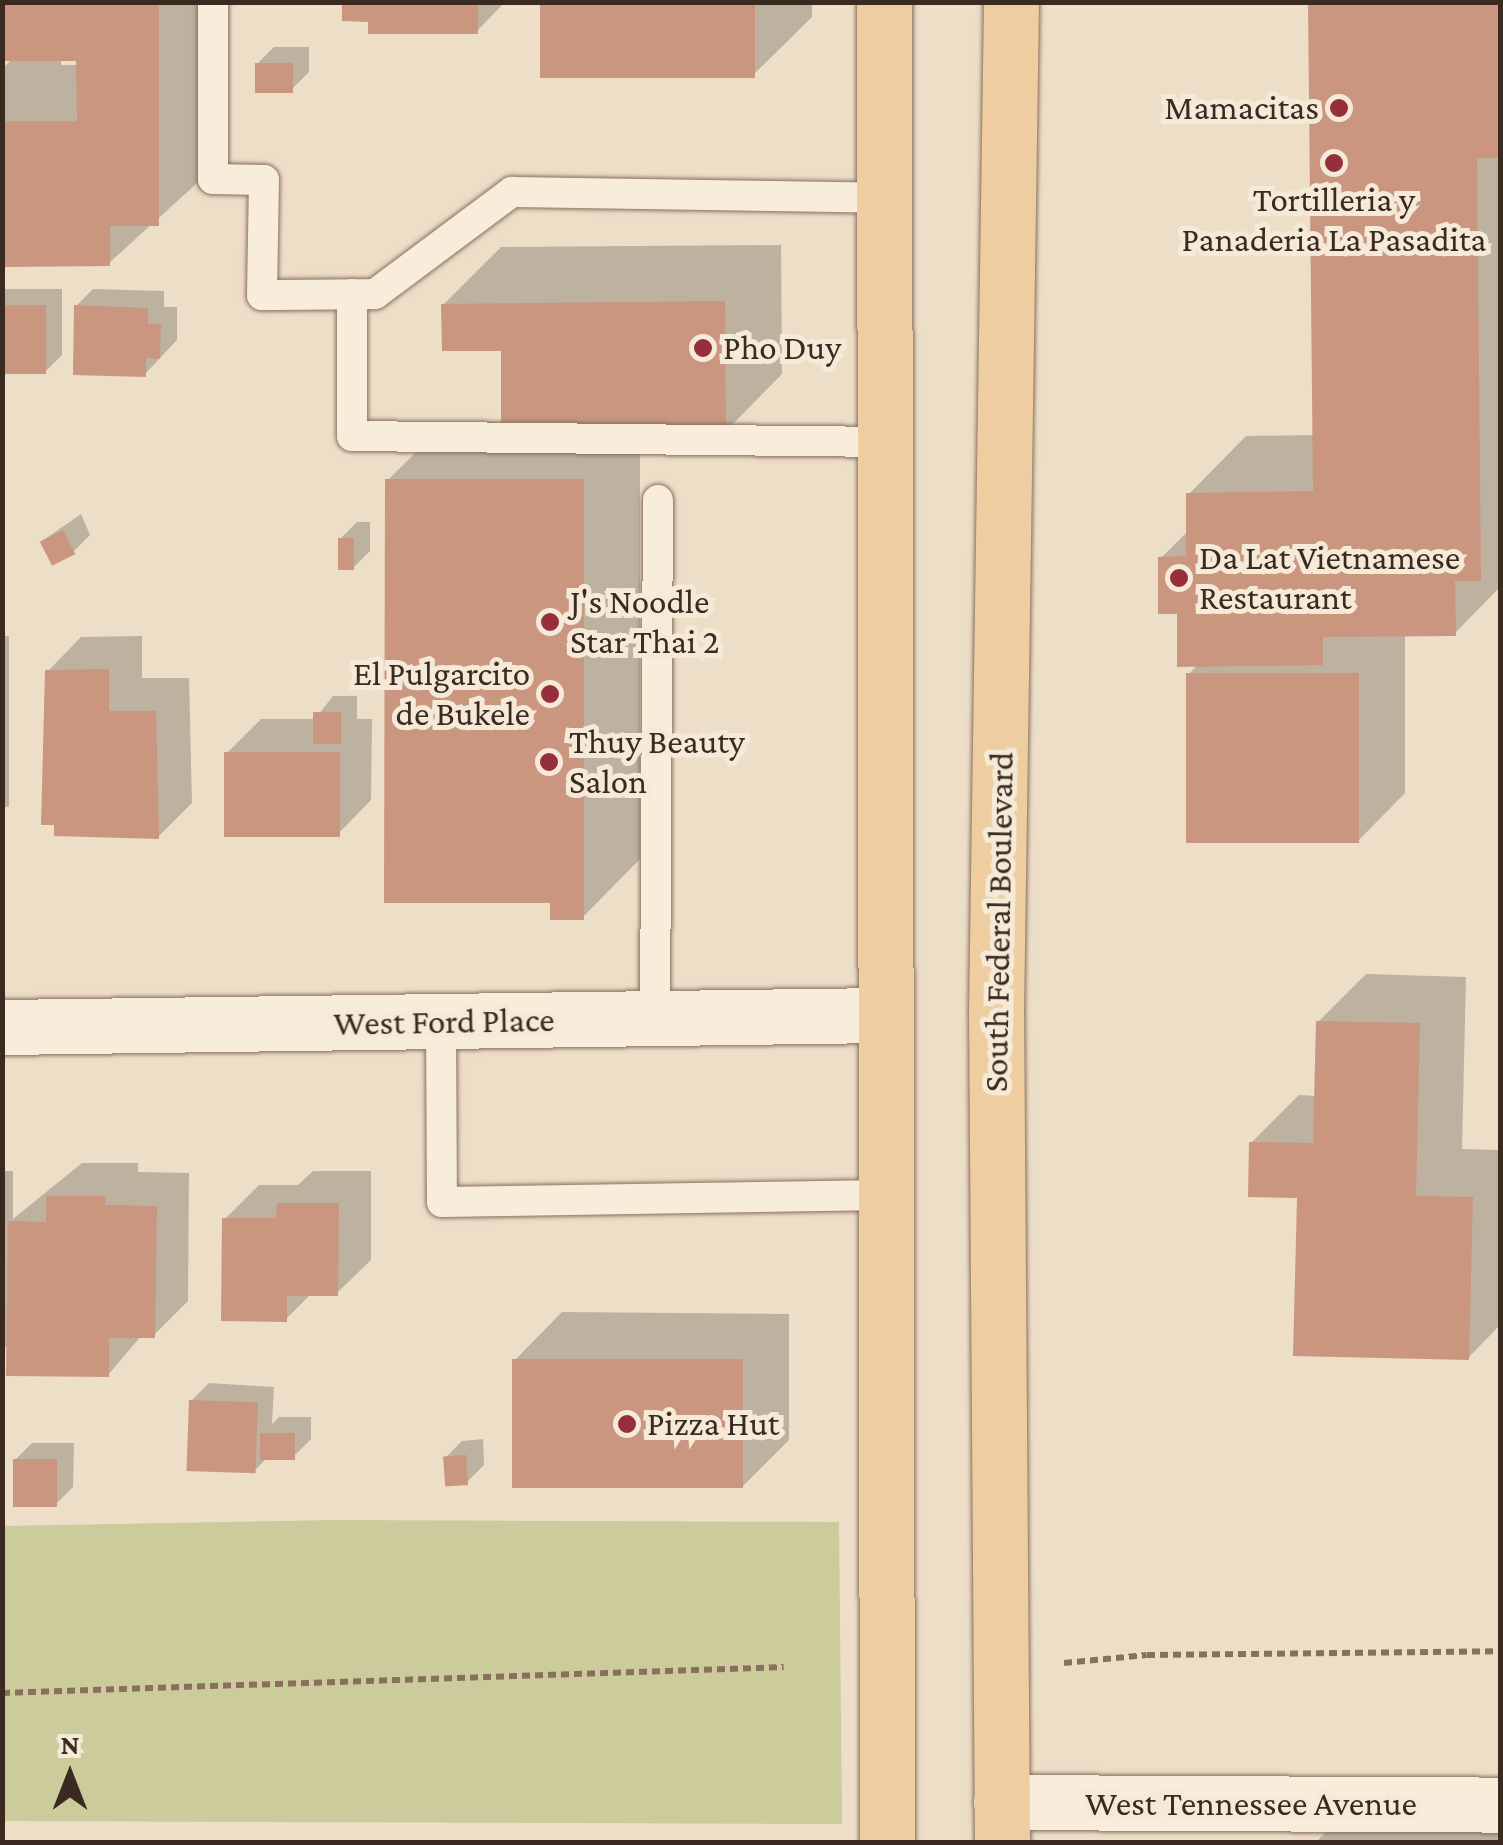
<!DOCTYPE html>
<html>
<head>
<meta charset="utf-8">
<style>
	body { margin:0 }
	#map { position:relative; width:1503px; height:1845px; overflow:hidden; background:#eddec8; font-family:"Crimson Pro",serif }
	div>[style] { position:absolute }
	[style*='--x'] { left:calc(var(--x)*1px); top:calc(var(--y)*1px); width:calc(var(--w)*1px); rotate:calc(var(--a)*1deg) }
	.green>* { inset:0; background:#cbcb9b }
	.shadow>* { inset:0; background:#0003; transform-origin:0 0 }
	.building>* { inset:0; background:#ca967f; transform-origin:0 0 }
	.path>* { height:6px; margin-top:-3px; transform-origin:0; background:repeating-linear-gradient(90deg,#89705d 0 8px,transparent 0 13px) }
	.roads { filter:drop-shadow(0 0 2px #89705d) drop-shadow(0 0 2px #89705d) }
	.service>* { height:30px; margin:-15px; padding:0 15px; transform-origin:15px; border-radius:15px; background:#f8ecdb }
	.minor>* { height:55px; margin:-27.5px; padding:0 27.5px; transform-origin:27.5px; border-radius:27.5px; background:#f8ecdb }
	.primary>* { height:55px; margin:-27.5px; padding:0 27.5px; transform-origin:27.5px; border-radius:27.5px; background:#eecea1 }
	.dots>* { width:28px; height:28px; translate:-50% -50%; box-sizing:border-box; border:5px solid #f5e9d7; border-radius:50% }
	span { translate:-50% -50%; white-space:nowrap; text-align:center; line-height:1.15; -webkit-text-stroke:10px #f5e9d7; paint-order:stroke }
	.poi-label { font-size:35px; color:#3a2a20 }
	.right { translate:-100% -50%; text-align:right }
	.left { translate:0 -50%; text-align:left }
	.street-label { font-size:35px; color:#3a2a20 }
	.frame { position:absolute; inset:0; border:5px solid #3a2a20; pointer-events:none }
	.north { position:absolute; left:20px; top:1725px; width:100px; height:100px; -webkit-text-stroke:8px #f5e9d7; paint-order:stroke; rotate:0deg; font-size:28px; font-weight:700; line-height:40px; text-align:center; color:#3a2a20 }
	.north::after { content:''; display:block; margin:auto; width:35px; height:45px; background:#3a2a20; clip-path:polygon(50% 0,100% 100%,50% 72%,0 100%) }
</style>
</head>
<body>
<div id="map">
	<div class="green">
		<div style="clip-path:polygon(335px 1520px,839px 1522px,842px 1824px,3px 1821px,3px 1526px)"></div>
	</div>
	<div class="shadow">
		<div style="clip-path:polygon(evenodd,2px 2px,216px 2px,216px 166px,109px 263px,2px 260px,2px 69px,12px 59px,2px 2px,61px 58px,78px 58px,78px 65px,61px 65px,61px 58px)"></div>
		<div style="clip-path:polygon(346px 2px,505px 2px,477px 31px,371px 20px)"></div>
		<div style="clip-path:polygon(543px 2px,812px 2px,812px 17px,754px 74px)"></div>
		<div style="clip-path:polygon(1311px 2px,1500px 2px,1500px 587px,1455px 633px,1405px 634px,1405px 793px,1358px 841px,1189px 674px,1198px 664px,1161px 558px,1189px 530px,1189px 494px,1246px 436px,1315px 435px)"></div>
		<div style="clip-path:polygon(274px 47px,309px 47px,309px 72px,292px 89px,257px 64px)"></div>
		<div style="clip-path:polygon(781px 245px,782px 374px,725px 432px,640px 433px,640px 859px,583px 917px,553px 901px,388px 480px,446px 422px,503px 422px,503px 348px,443px 305px,501px 247px)"></div>
		<div style="clip-path:polygon(2px 289px,62px 289px,62px 355px,45px 372px,2px 372px)"></div>
		<div style="clip-path:polygon(93px 289px,164px 291px,164px 307px,177px 307px,177px 340px,145px 374px,76px 306px)"></div>
		<div style="clip-path:polygon(81px 514px,90px 535px,73px 552px,42px 541px)"></div>
		<div style="clip-path:polygon(357px 522px,370px 522px,370px 551px,353px 568px,340px 539px)"></div>
		<div style="left:2px;top:636px;width:7px;height:171px"></div>
		<div style="clip-path:polygon(142px 636px,142px 678px,189px 678px,192px 803px,158px 837px,48px 671px,81px 637px)"></div>
		<div style="clip-path:polygon(333px 696px,357px 696px,357px 719px,372px 719px,371px 800px,338px 834px,227px 753px,261px 719px,315px 719px)"></div>
		<div style="clip-path:polygon(1366px 974px,1466px 977px,1462px 1149px,1500px 1150px,1500px 1325px,1468px 1358px,1251px 1143px,1299px 1095px,1316px 1096px,1318px 1022px)"></div>
		<div style="clip-path:polygon(82px 1163px,138px 1163px,138px 1172px,189px 1173px,188px 1301px,154px 1335px,142px 1335px,108px 1375px,9px 1344px,2px 1350px,2px 1171px,13px 1171px,13px 1219px)"></div>
		<div style="clip-path:polygon(313px 1171px,371px 1171px,371px 1260px,337px 1293px,312px 1293px,286px 1319px,225px 1219px,259px 1185px,298px 1185px)"></div>
		<div style="clip-path:polygon(562px 1312px,789px 1314px,789px 1440px,742px 1487px,515px 1360px)"></div>
		<div style="clip-path:polygon(209px 1383px,274px 1387px,272px 1424px,279px 1417px,311px 1417px,311px 1439px,294px 1456px,268px 1457px,254px 1471px,191px 1401px)"></div>
		<div style="clip-path:polygon(483px 1439px,484px 1465px,467px 1482px,445px 1458px,462px 1441px)"></div>
		<div style="clip-path:polygon(32px 1443px,74px 1443px,73px 1487px,56px 1504px,15px 1460px)"></div>
		<div style="clip-path:polygon(1334px 1824px,1500px 1829px,1500px 1842px,1316px 1842px)"></div>
	</div>
	<div class="building">
		<div style="clip-path:polygon(2px 2px,159px 2px,159px 226px,110px 226px,110px 266px,5px 267px,2px 261px,2px 121px,77px 121px,76px 61px,2px 61px)"></div>
		<div style="clip-path:polygon(342px 2px,478px 2px,478px 34px,368px 34px,368px 22px,342px 21px)"></div>
		<div style="left:540px;top:2px;width:215px;height:76px"></div>
		<div style="clip-path:polygon(1308px 2px,1500px 2px,1500px 158px,1477px 158px,1481px 581px,1455px 581px,1456px 636px,1323px 637px,1323px 665px,1177px 667px,1177px 614px,1158px 614px,1158px 557px,1186px 556px,1186px 493px,1313px 491px)"></div>
		<div style="left:255px;top:63px;width:38px;height:30px"></div>
		<div style="clip-path:polygon(725px 301px,726px 435px,501px 436px,501px 351px,442px 351px,441px 304px)"></div>
		<div style="left:2px;top:305px;width:44px;height:69px"></div>
		<div style="clip-path:polygon(74px 305px,148px 308px,148px 324px,161px 324px,160px 359px,146px 358px,146px 377px,73px 375px)"></div>
		<div style="clip-path:polygon(385px 479px,584px 479px,584px 920px,550px 920px,550px 903px,384px 903px)"></div>
		<div style="left:63px;top:530px;width:27px;height:26px;rotate:63deg"></div>
		<div style="left:338px;top:538px;width:16px;height:32px"></div>
		<div style="clip-path:polygon(109px 669px,109px 711px,156px 711px,159px 839px,54px 836px,54px 825px,41px 825px,45px 670px)"></div>
		<div style="left:1186px;top:673px;width:173px;height:170px"></div>
		<div style="left:313px;top:712px;width:28px;height:32px"></div>
		<div style="left:224px;top:752px;width:116px;height:85px"></div>
		<div style="clip-path:polygon(1316px 1021px,1420px 1023px,1416px 1196px,1473px 1197px,1469px 1360px,1293px 1356px,1297px 1198px,1248px 1197px,1249px 1142px,1313px 1143px)"></div>
		<div style="clip-path:polygon(46px 1196px,105px 1196px,105px 1205px,157px 1206px,155px 1338px,109px 1338px,109px 1377px,6px 1376px,8px 1221px,46px 1222px)"></div>
		<div style="clip-path:polygon(277px 1203px,339px 1203px,338px 1296px,287px 1296px,287px 1322px,221px 1321px,222px 1218px,276px 1218px)"></div>
		<div style="left:512px;top:1359px;width:231px;height:129px"></div>
		<div style="left:189px;top:1400px;width:69px;height:71px;rotate:2deg"></div>
		<div style="left:260px;top:1433px;width:35px;height:27px"></div>
		<div style="left:466px;top:1455px;width:30px;height:23px;rotate:86deg"></div>
		<div style="left:13px;top:1459px;width:44px;height:48px"></div>
	</div>
	<div class="path">
		<div style="--x:1064;--y:1663;--w:83;--a:-5.5"></div>
		<div style="--x:1147;--y:1655;--w:353;--a:-0.6"></div>
		<div style="--x:2;--y:1693;--w:782;--a:-1.9"></div>
	</div>
	<div class="roads">
		<div class="service">
			<div style="--x:213;--y:2;--w:177;--a:90"></div>
			<div style="--x:213;--y:179;--w:51;--a:1.1"></div>
			<div style="--x:264;--y:180;--w:115;--a:91"></div>
			<div style="--x:262;--y:295;--w:113;--a:-0.5"></div>
			<div style="--x:375;--y:294;--w:171;--a:-36.7"></div>
			<div style="--x:512;--y:192;--w:373;--a:0.9"></div>
			<div style="--x:352;--y:294;--w:142;--a:90"></div>
			<div style="--x:352;--y:436;--w:533;--a:0.64"></div>
			<div style="--x:655;--y:1019;--w:519;--a:-89.67"></div>
			<div style="--x:441;--y:1022;--w:180;--a:89.7"></div>
			<div style="--x:442;--y:1202;--w:444;--a:-0.9"></div>
		</div>
		<div class="minor">
			<div style="--x:2;--y:1027;--w:884;--a:-0.78"></div>
			<div style="--x:1001;--y:1802;--w:499;--a:0.3"></div>
		</div>
		<div class="primary">
			<div style="--x:884;--y:2;--w:1840;--a:89.91"></div>
			<div style="--x:1002;--y:1842;--w:829;--a:-90.41"></div>
			<div style="--x:996;--y:1013;--w:1011;--a:-89.15"></div>
		</div>
	</div>
	<div class="dots">
		<div style="left:1339px;top:108px;background:#962f3b"></div>
		<div style="left:1334px;top:163px;background:#962f3b"></div>
		<div style="left:703px;top:348px;background:#962f3b"></div>
		<div style="left:1179px;top:578px;background:#962f3b"></div>
		<div style="left:550px;top:622px;background:#962f3b"></div>
		<div style="left:550px;top:694px;background:#962f3b"></div>
		<div style="left:549px;top:762px;background:#962f3b"></div>
		<div style="left:627px;top:1424px;background:#962f3b"></div>
	</div>
	<div class="poi-label">
		<span class="right" style="left:1319px;top:108px">Mamacitas</span>
		<span style="left:1334px;top:220px">Tortilleria y<br>Panaderia La Pasadita</span>
		<span class="left" style="left:723px;top:348px">Pho Duy</span>
		<span class="left" style="left:1199px;top:578px">Da Lat Vietnamese<br>Restaurant</span>
		<span class="left" style="left:570px;top:622px">J's Noodle<br>Star Thai 2</span>
		<span class="right" style="left:530px;top:694px">El Pulgarcito<br>de Bukele</span>
		<span class="left" style="left:569px;top:762px">Thuy Beauty<br>Salon</span>
		<span class="left" style="left:647px;top:1424px">Pizza Hut</span>
	</div>
	<div class="street-label">
		<span style="left:999px;top:922px;rotate:-89deg">South Federal Boulevard</span>
		<span style="left:444px;top:1022px;rotate:-1deg">West Ford Place</span>
		<span style="left:1251px;top:1804px">West Tennessee Avenue</span>
	</div>
	<div class="frame"></div>
	<div class="north">N</div>
</div>
</body>
</html>
